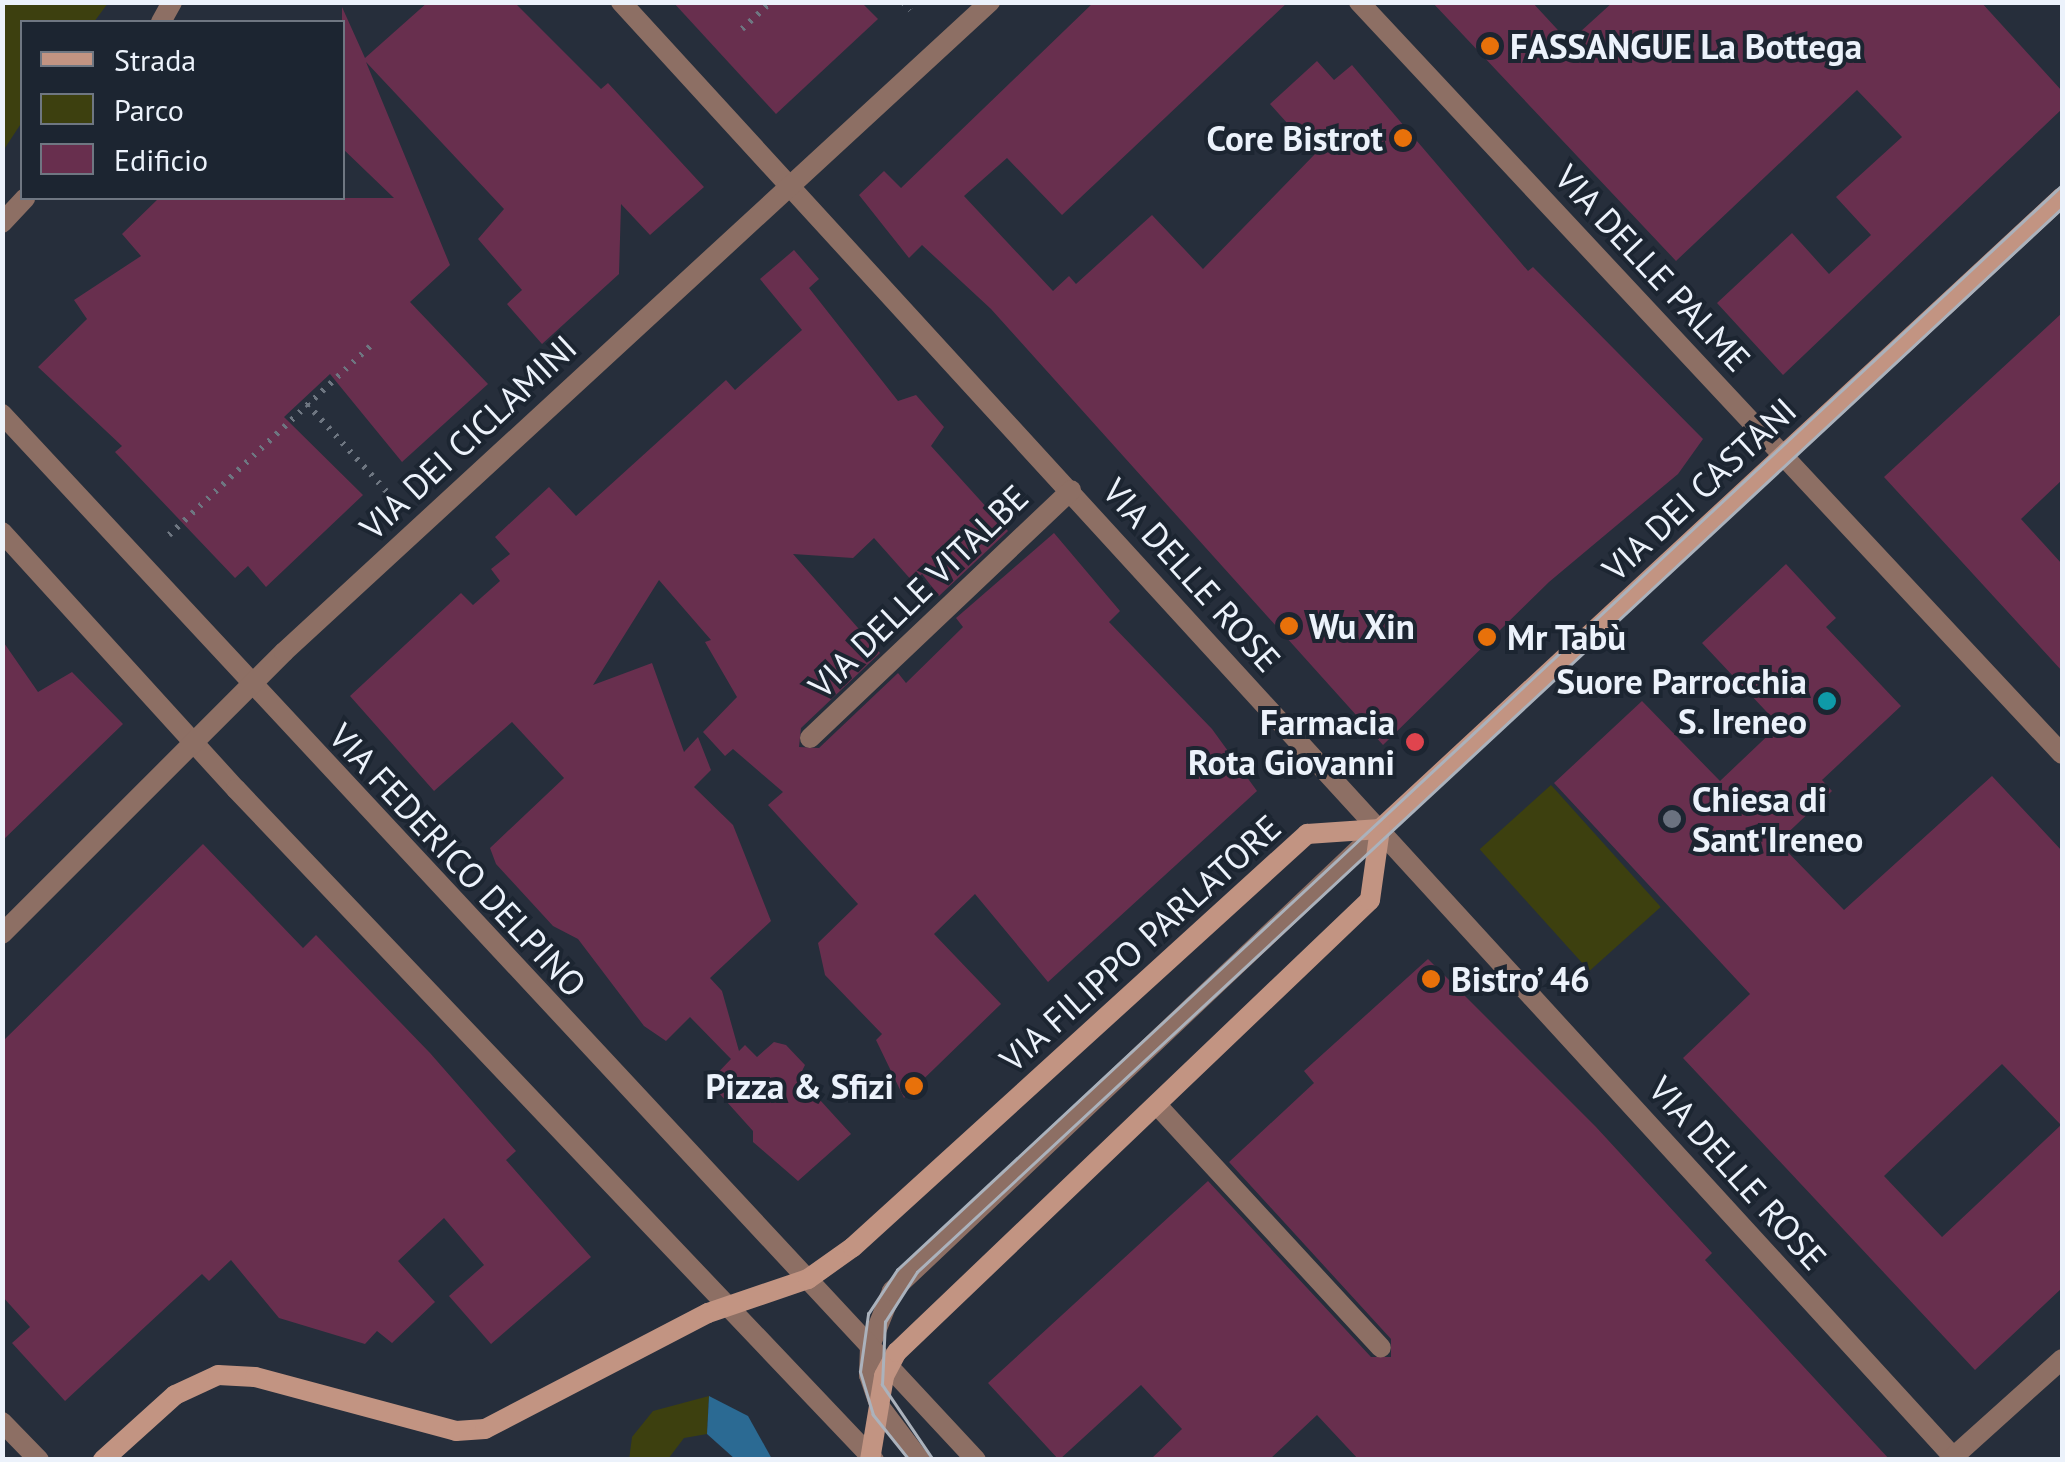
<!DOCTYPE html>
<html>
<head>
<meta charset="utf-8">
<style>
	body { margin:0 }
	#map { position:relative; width:2065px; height:1462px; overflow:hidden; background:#262e3b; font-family:"PT Sans",sans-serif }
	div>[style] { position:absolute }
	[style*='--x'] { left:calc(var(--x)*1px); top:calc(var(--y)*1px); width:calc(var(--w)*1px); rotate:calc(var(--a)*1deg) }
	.green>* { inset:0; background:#3d400f; transform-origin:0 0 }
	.water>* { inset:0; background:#2b6a93 }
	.building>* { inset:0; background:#682f4e }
	.path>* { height:6px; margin-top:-3px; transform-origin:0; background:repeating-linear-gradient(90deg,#6e7681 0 2.5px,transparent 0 10.5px) }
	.lane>* { height:20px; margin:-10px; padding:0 10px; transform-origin:10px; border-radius:10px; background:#8d6f64 }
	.street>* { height:20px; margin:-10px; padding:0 10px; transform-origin:10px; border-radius:10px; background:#8d6f64 }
	.secondary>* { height:20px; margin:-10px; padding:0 10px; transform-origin:10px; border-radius:10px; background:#c29482 }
	.tram>* { height:2.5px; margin:-1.25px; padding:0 1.25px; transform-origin:1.25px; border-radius:1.25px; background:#abb2bc }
	.dots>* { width:28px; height:28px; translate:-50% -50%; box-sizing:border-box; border:5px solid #1c2531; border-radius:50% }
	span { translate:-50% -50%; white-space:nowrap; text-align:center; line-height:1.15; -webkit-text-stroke:8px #1c2531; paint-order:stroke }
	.poi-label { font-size:35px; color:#ecf2fb; font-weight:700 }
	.left { translate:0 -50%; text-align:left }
	.right { translate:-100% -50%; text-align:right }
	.street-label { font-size:35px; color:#ecf2fb }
	.frame { position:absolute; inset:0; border:5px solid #ecf2fb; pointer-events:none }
	.legend { position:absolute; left:20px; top:20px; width:325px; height:180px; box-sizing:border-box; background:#1c2531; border:2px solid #6f7782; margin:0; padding:12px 18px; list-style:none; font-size:30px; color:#ecf2fb }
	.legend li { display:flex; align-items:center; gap:20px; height:50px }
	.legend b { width:50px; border:2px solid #6f7782 }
</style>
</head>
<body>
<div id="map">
	<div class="green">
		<div style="clip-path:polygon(3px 2px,108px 3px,94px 22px,22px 22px,22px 122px,3px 151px)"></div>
		<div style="left:1551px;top:785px;width:164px;height:96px;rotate:48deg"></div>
		<div style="clip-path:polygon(709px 1396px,707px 1434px,684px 1438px,668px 1459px,629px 1460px,632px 1437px,653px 1411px)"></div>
	</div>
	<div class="water">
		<div style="clip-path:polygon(709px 1396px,748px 1416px,772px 1459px,735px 1459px,707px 1434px)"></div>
	</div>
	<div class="building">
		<div style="clip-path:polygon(428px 2px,514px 2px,601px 89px,608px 83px,704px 187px,650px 235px,621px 204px,619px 274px,542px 344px,507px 304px,522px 290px,478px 239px,504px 209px,366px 62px,450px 265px,410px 302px,488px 384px,402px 462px,330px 374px,284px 417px,363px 495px,266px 587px,248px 566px,235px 578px,115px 452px,122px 446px,38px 367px,87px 319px,74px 300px,141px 256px,122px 234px,159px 198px,394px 198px,342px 148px,342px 7px,365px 58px)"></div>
		<div style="clip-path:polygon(673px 2px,861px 2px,878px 19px,776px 114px)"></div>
		<div style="clip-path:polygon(1094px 2px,1288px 2px,1062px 215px,1007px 158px,964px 196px,1053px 291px,1069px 276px,1076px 284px,1152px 215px,1203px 269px,1315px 154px,1270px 104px,1317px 61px,1334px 80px,1352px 65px,1528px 271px,1533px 267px,1703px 439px,1678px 474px,1549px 582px,1383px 745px,991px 309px,922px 245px,909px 258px,859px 195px,884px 171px,901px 188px)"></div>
		<div style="clip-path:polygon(1432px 2px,1532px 2px,1569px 42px,1613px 2px,1981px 2px,2062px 91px,2062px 109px,1783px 375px,1717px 303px,1792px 233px,1829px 274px,1871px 235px,1836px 197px,1902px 137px,1857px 90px,1676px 261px)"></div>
		<div style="clip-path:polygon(794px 250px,819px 279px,809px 288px,898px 401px,916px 395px,944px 427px,931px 446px,1008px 531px,939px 596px,922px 574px,913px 582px,874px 538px,853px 558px,793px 554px,880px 653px,801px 728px,799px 747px,819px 748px,898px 673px,906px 683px,963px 627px,956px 618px,1054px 533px,1120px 611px,1109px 622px,1212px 729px,1257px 791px,1048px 982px,975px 894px,934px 934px,1001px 1004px,904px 1098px,876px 1040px,882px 1034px,825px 975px,818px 943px,858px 904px,768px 805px,783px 792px,733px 749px,725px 756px,703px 732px,737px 697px,705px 642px,711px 640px,659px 580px,593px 685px,652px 663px,684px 752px,698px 737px,711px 770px,694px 787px,733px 825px,771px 921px,710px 978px,722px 991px,739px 1051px,745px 1045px,757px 1057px,774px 1042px,786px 1045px,805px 1065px,799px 1077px,851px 1134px,798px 1181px,753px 1142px,753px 1131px,709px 1082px,731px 1059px,690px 1017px,666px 1041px,644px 1026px,578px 939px,553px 926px,496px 864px,490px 848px,564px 778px,512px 722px,434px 791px,350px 696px,461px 593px,473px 605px,500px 581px,491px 569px,510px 554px,495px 537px,549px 487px,576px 516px,726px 380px,735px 390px,802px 330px,760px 279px)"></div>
		<div style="clip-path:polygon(2062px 313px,2062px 480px,2021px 519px,2062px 564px,2062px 671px,1884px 477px)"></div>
		<div style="clip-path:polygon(evenodd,1786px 564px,1836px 618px,1826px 627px,1901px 706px,1822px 780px,1832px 791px,1778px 842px,1844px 910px,1992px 776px,2062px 851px,2062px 1288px,1975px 1370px,1683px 1058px,1750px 994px,1554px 783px,1642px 701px,1720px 781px,1779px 725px,1702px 643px,1786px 564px,2002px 1064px,2061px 1125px,1942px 1237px,1884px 1176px,2002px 1064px)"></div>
		<div style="clip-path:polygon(2px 640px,38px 692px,72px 672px,123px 724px,2px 841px)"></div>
		<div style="clip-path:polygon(203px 844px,303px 948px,316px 935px,430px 1053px,516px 1151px,506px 1160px,591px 1257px,491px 1344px,449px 1296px,484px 1265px,444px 1218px,398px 1261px,435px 1302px,392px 1343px,377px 1331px,365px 1344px,279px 1318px,231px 1260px,209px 1281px,202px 1274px,65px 1401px,12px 1343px,30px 1327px,2px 1296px,2px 1042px)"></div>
		<div style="clip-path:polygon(1428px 959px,1596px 1127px,1712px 1253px,1705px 1260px,1890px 1460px,1359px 1460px,1317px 1415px,1269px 1460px,1150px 1460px,1182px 1429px,1141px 1385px,1059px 1460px,988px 1383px,1208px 1181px,1371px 1357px,1391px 1357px,1391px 1339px,1229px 1162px,1314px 1083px,1304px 1071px)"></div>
	</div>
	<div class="path">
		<div style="--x:903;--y:2;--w:11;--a:49"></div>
		<div style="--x:742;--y:29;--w:40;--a:-43"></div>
		<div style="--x:307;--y:404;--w:120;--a:47.7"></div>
		<div style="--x:169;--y:535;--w:276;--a:-43.2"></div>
	</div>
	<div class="lane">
		<div style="--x:920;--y:1460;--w:66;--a:-127"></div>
		<div style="--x:880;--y:1407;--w:34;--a:-109"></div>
		<div style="--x:869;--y:1375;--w:29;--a:-88"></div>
		<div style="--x:870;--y:1346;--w:59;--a:-68.2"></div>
		<div style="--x:892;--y:1291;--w:672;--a:-43.43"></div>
	</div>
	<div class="street">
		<div style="--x:621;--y:2;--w:1977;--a:47.52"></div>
		<div style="--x:1359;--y:2;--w:1029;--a:46.93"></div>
		<div style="--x:161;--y:22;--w:23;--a:-61"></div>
		<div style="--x:2;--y:223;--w:34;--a:-47"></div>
		<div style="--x:2;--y:414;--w:1429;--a:47.04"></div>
		<div style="--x:2;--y:532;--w:348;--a:47.7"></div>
		<div style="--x:236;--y:789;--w:926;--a:46.44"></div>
		<div style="--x:810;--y:738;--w:360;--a:-43.5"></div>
		<div style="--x:2;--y:934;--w:399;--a:-45"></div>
		<div style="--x:284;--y:652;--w:960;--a:-42.64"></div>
		<div style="--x:1157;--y:1105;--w:330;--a:47.3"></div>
		<div style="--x:2;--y:1422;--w:53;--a:45.8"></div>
		<div style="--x:1950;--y:1460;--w:151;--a:-42"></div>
	</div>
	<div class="secondary">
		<div style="--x:1380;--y:829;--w:930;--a:-42.82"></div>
		<div style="--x:103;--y:1460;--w:97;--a:-42.1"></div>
		<div style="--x:175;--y:1395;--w:47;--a:-24.9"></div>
		<div style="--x:218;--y:1375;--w:37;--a:3"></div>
		<div style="--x:255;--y:1377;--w:208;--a:15"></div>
		<div style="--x:456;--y:1431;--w:29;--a:-4"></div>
		<div style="--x:485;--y:1429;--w:251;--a:-27.5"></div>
		<div style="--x:708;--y:1313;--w:106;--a:-18.8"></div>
		<div style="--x:808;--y:1279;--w:55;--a:-35.4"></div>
		<div style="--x:853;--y:1247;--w:614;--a:-42.29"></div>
		<div style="--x:1307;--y:834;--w:73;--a:-3.9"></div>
		<div style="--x:870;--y:1460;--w:85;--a:-80.5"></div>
		<div style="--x:884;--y:1376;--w:27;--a:-62"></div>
		<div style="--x:897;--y:1352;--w:654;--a:-43.7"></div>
		<div style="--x:1370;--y:900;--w:72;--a:-82"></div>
	</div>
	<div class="tram">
		<div style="--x:909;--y:1460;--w:58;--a:-128.7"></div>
		<div style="--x:873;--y:1415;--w:45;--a:-106.8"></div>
		<div style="--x:860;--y:1372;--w:59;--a:-82.1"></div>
		<div style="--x:868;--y:1314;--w:53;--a:-56.6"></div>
		<div style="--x:897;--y:1270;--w:1592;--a:-42.96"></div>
		<div style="--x:933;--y:1460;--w:91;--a:-124.2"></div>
		<div style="--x:882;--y:1385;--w:63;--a:-87.3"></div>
		<div style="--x:885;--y:1322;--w:59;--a:-57.4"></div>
		<div style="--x:917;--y:1272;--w:1563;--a:-42.9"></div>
	</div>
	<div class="dots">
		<div style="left:1490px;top:46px;background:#e8710a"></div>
		<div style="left:1403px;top:138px;background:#e8710a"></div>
		<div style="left:1289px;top:626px;background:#e8710a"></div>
		<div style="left:1487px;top:637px;background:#e8710a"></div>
		<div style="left:1827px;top:701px;background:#0f9aa8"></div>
		<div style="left:1415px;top:742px;background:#e0444e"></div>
		<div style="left:1672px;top:819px;background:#6b7280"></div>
		<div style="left:1431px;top:979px;background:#e8710a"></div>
		<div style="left:914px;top:1086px;background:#e8710a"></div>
	</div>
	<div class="poi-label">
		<span class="left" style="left:1510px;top:46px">FASSANGUE La Bottega</span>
		<span class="right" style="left:1383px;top:138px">Core Bistrot</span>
		<span class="left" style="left:1309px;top:626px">Wu Xin</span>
		<span class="left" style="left:1507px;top:637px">Mr Tabù</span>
		<span class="right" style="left:1807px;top:701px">Suore Parrocchia<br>S. Ireneo</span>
		<span class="right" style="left:1395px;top:742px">Farmacia<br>Rota Giovanni</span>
		<span class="left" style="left:1692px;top:819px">Chiesa di<br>Sant'Ireneo</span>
		<span class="left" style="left:1451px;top:979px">Bistro’ 46</span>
		<span class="right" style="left:894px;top:1086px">Pizza &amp; Sfizi</span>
	</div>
	<div class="street-label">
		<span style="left:1653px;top:268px;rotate:47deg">VIA DELLE PALME</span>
		<span style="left:468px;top:437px;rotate:-43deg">VIA DEI CICLAMINI</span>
		<span style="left:1699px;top:489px;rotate:-43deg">VIA DEI CASTANI</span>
		<span style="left:1192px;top:575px;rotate:48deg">VIA DELLE ROSE</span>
		<span style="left:918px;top:591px;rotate:-44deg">VIA DELLE VITALBE</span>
		<span style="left:458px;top:860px;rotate:47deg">VIA FEDERICO DELPINO</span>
		<span style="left:1140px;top:943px;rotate:-42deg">VIA FILIPPO PARLATORE</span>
		<span style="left:1738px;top:1173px;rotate:48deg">VIA DELLE ROSE</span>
	</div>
	<div class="frame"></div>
	<ul class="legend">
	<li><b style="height:12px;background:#c29482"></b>Strada</li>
	<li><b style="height:28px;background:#3d400f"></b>Parco</li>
	<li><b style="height:28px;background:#682f4e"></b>Edificio</li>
	</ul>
</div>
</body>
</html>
